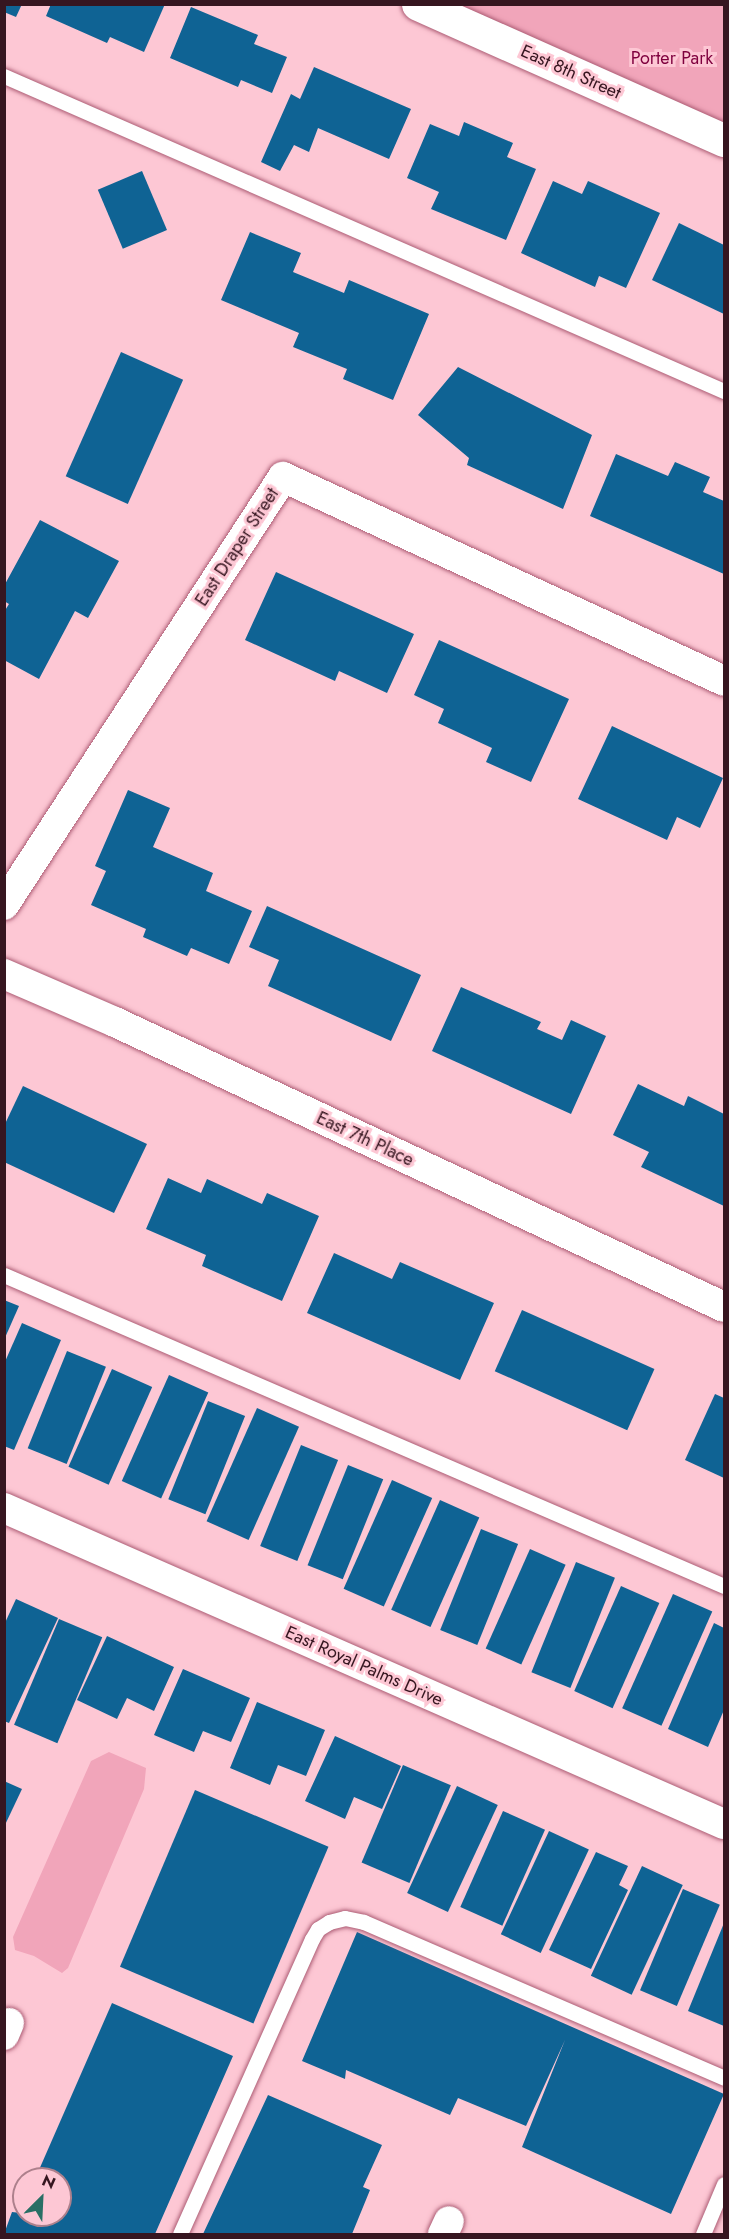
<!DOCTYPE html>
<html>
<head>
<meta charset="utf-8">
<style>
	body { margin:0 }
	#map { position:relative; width:729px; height:2239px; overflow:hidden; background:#fdc7d4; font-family:Jost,sans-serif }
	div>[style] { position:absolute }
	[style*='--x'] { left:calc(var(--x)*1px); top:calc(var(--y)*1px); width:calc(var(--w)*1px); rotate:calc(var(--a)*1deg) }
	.green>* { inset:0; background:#f1a5ba }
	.building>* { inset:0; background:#0f6394; transform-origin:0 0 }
	.roads { filter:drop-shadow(0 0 2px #ac5c74) drop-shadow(0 0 2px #ac5c74) }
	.service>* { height:15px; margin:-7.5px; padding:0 7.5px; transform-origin:7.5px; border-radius:7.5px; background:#fff }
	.minor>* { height:30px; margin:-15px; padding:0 15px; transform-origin:15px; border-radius:15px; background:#fff }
	.tertiary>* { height:33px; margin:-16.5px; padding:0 16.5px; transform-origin:16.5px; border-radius:16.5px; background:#fff }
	span { translate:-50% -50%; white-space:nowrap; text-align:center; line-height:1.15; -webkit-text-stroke:6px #fdc7d4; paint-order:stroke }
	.park-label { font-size:18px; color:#7f003e }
	.street-label { font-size:18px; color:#361620 }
	.frame { position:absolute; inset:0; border:6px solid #361620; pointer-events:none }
	.north { position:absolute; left:12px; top:2167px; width:60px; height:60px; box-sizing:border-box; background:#fdc7d4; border:2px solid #ad808c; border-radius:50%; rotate:24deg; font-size:16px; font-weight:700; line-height:24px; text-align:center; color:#361620 }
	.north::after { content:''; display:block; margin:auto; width:21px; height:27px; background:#296f65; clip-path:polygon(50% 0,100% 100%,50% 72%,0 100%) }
</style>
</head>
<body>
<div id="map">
	<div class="green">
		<div style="clip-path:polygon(418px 5px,724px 5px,724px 140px)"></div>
		<div style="clip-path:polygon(109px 1752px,146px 1768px,144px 1789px,68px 1968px,62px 1973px,34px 1956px,15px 1950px,13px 1937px,91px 1761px)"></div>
	</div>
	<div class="building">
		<div style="clip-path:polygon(4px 4px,22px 4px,16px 17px,4px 12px)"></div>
		<div style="clip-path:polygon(51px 4px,165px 4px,144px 52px,110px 37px,107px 43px,46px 16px)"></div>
		<div style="clip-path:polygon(191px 7px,258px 35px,254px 44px,287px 57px,272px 93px,241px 80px,238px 87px,170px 58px)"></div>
		<div style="clip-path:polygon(314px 67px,411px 109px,389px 159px,318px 128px,309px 152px,294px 145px,280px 171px,261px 162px,291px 94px,300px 99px)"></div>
		<div style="clip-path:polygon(464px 122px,513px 143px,507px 157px,536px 169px,506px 240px,431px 209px,439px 192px,407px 178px,430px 124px,459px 136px)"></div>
		<div style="left:142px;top:171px;width:64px;height:48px;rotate:67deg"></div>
		<div style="clip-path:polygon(553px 181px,582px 194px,588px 181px,660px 213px,626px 288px,599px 276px,595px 287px,521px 253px)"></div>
		<div style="clip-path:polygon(679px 223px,724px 245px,724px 314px,652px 280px)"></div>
		<div style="clip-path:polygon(250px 232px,301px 253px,293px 272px,344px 293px,349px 280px,429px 314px,393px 400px,343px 379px,347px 369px,293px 347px,299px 333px,221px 300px)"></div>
		<div style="left:121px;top:352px;width:68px;height:136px;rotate:24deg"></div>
		<div style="clip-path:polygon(458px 367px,592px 435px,563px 509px,467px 465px,469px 458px,418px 415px)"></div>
		<div style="clip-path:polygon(616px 454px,668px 476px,675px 462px,710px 477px,703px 492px,724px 501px,724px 574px,590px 516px)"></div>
		<div style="clip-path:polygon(40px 520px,119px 561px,88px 618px,75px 611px,39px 679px,4px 660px,4px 612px,9px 604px,4px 601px,4px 586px)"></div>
		<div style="clip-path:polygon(276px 572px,414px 634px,387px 693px,339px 671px,335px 681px,245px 640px)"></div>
		<div style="clip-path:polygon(439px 640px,569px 699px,531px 782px,486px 762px,492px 748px,438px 723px,444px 709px,414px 695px)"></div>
		<div style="clip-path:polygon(612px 726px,723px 778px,700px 828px,677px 817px,667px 840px,578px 799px)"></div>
		<div style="clip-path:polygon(128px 790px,170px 808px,153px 847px,213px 873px,206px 891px,252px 911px,229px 964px,191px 948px,187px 956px,143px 937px,146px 929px,91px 905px,106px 871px,95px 866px)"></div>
		<div style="clip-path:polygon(267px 906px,421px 975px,391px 1041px,268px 986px,279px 960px,249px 947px)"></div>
		<div style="clip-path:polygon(461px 987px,541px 1022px,537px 1029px,562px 1040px,571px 1020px,606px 1036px,571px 1114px,432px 1051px)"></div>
		<div style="clip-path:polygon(638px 1084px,684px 1106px,688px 1096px,724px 1114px,724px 1206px,641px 1167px,649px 1152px,613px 1135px)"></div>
		<div style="clip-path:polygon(23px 1086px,147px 1144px,114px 1213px,4px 1162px,4px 1126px)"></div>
		<div style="clip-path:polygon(168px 1178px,201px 1193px,207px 1179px,262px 1204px,267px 1193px,319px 1216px,282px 1301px,202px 1266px,206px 1255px,146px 1229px)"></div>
		<div style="clip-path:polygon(334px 1253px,392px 1279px,400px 1262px,494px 1303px,460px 1380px,307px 1313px)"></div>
		<div style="clip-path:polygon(4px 1300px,19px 1306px,4px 1340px)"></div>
		<div style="left:522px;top:1310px;width:145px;height:67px;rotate:24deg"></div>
		<div style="clip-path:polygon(22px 1323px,61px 1340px,14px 1450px,4px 1446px,4px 1364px)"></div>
		<div style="left:67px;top:1351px;width:42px;height:105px;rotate:22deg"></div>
		<div style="left:112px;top:1369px;width:44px;height:107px;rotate:24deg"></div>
		<div style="left:169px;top:1375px;width:43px;height:116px;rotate:24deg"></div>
		<div style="clip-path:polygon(715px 1394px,724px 1398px,724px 1478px,685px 1460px)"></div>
		<div style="left:208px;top:1401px;width:40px;height:106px;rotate:22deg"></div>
		<div style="left:257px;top:1408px;width:46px;height:124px;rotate:24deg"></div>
		<div style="left:301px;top:1445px;width:40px;height:109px;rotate:22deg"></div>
		<div style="left:348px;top:1465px;width:38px;height:108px;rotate:22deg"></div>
		<div style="left:392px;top:1480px;width:44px;height:119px;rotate:24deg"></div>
		<div style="left:440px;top:1500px;width:43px;height:120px;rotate:24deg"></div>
		<div style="left:481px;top:1529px;width:40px;height:109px;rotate:22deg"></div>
		<div style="left:530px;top:1549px;width:39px;height:109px;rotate:24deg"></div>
		<div style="left:576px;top:1562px;width:42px;height:119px;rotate:22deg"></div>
		<div style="left:621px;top:1586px;width:42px;height:115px;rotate:24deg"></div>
		<div style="left:673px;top:1594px;width:43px;height:125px;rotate:24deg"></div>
		<div style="clip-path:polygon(16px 1599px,58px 1618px,9px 1723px,4px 1721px,4px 1625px)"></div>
		<div style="left:59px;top:1619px;width:47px;height:115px;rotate:23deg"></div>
		<div style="clip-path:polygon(714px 1623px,724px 1628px,724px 1710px,708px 1747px,668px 1729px)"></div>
		<div style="clip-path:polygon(107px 1636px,174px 1667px,154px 1711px,127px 1698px,117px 1719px,77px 1700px)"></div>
		<div style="clip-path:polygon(183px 1669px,250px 1698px,231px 1742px,203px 1731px,194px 1752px,154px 1735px)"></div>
		<div style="clip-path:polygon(257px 1702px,325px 1730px,306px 1776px,278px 1765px,270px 1785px,230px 1768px)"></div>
		<div style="clip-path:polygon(335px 1736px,401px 1766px,382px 1809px,354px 1797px,345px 1819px,305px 1801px)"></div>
		<div style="left:403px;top:1765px;width:52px;height:106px;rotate:23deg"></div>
		<div style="clip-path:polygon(4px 1781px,22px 1789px,4px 1827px)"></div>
		<div style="left:457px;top:1786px;width:45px;height:118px;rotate:25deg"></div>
		<div style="left:195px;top:1790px;width:145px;height:192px;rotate:23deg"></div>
		<div style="left:503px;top:1811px;width:46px;height:105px;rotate:24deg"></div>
		<div style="left:549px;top:1831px;width:44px;height:114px;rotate:25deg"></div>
		<div style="clip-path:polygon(596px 1852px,628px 1866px,619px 1885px,628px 1890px,591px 1969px,549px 1950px)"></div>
		<div style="left:642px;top:1866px;width:45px;height:121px;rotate:25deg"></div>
		<div style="left:683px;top:1889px;width:40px;height:110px;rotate:23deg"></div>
		<div style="clip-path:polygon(724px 1923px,724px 2026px,688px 2011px)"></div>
		<div style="clip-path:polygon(357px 1932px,724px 2094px,671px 2214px,522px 2147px,565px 2040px,526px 2126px,458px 2098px,450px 2115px,346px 2070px,345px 2079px,302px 2061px)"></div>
		<div style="clip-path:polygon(112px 2003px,233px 2056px,155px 2234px,4px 2234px,12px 2212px,21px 2213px,24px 2207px,24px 2215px,60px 2215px,60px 2179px,35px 2179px)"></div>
		<div style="clip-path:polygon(268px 2095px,382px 2145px,363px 2187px,370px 2190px,352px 2234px,203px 2234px)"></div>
	</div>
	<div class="roads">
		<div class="service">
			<div style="--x:4;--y:76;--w:786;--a:23.63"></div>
			<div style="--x:4;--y:1275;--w:784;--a:23.36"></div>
			<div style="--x:180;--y:2234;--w:323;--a:-65.9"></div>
			<div style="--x:312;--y:1939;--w:12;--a:-59"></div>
			<div style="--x:318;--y:1929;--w:13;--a:-32"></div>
			<div style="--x:329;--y:1922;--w:16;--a:-14"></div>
			<div style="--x:345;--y:1918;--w:19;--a:12"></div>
			<div style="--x:364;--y:1922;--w:392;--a:23.4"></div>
			<div style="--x:703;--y:2234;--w:54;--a:-67.2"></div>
		</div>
		<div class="minor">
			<div style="--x:4;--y:905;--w:511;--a:-56.9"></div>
			<div style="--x:283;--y:477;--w:486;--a:24.8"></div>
			<div style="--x:4;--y:974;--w:121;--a:23.4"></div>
			<div style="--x:115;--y:1022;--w:672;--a:25.08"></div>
			<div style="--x:4;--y:1508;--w:786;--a:23.7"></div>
			<div style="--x:4;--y:2035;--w:13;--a:-67"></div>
			<div style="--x:443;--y:2234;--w:14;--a:-65"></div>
		</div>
		<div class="tertiary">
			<div style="--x:418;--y:4;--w:335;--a:24"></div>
		</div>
	</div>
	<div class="park-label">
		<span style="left:672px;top:58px">Porter Park</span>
	</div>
	<div class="street-label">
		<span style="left:571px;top:72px;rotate:24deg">East 8th Street</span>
		<span style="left:237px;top:547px;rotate:-57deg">East Draper Street</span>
		<span style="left:365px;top:1139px;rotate:25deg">East 7th Place</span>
		<span style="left:364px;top:1666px;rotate:24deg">East Royal Palms Drive</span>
	</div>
	<div class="frame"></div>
	<div class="north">N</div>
</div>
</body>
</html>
